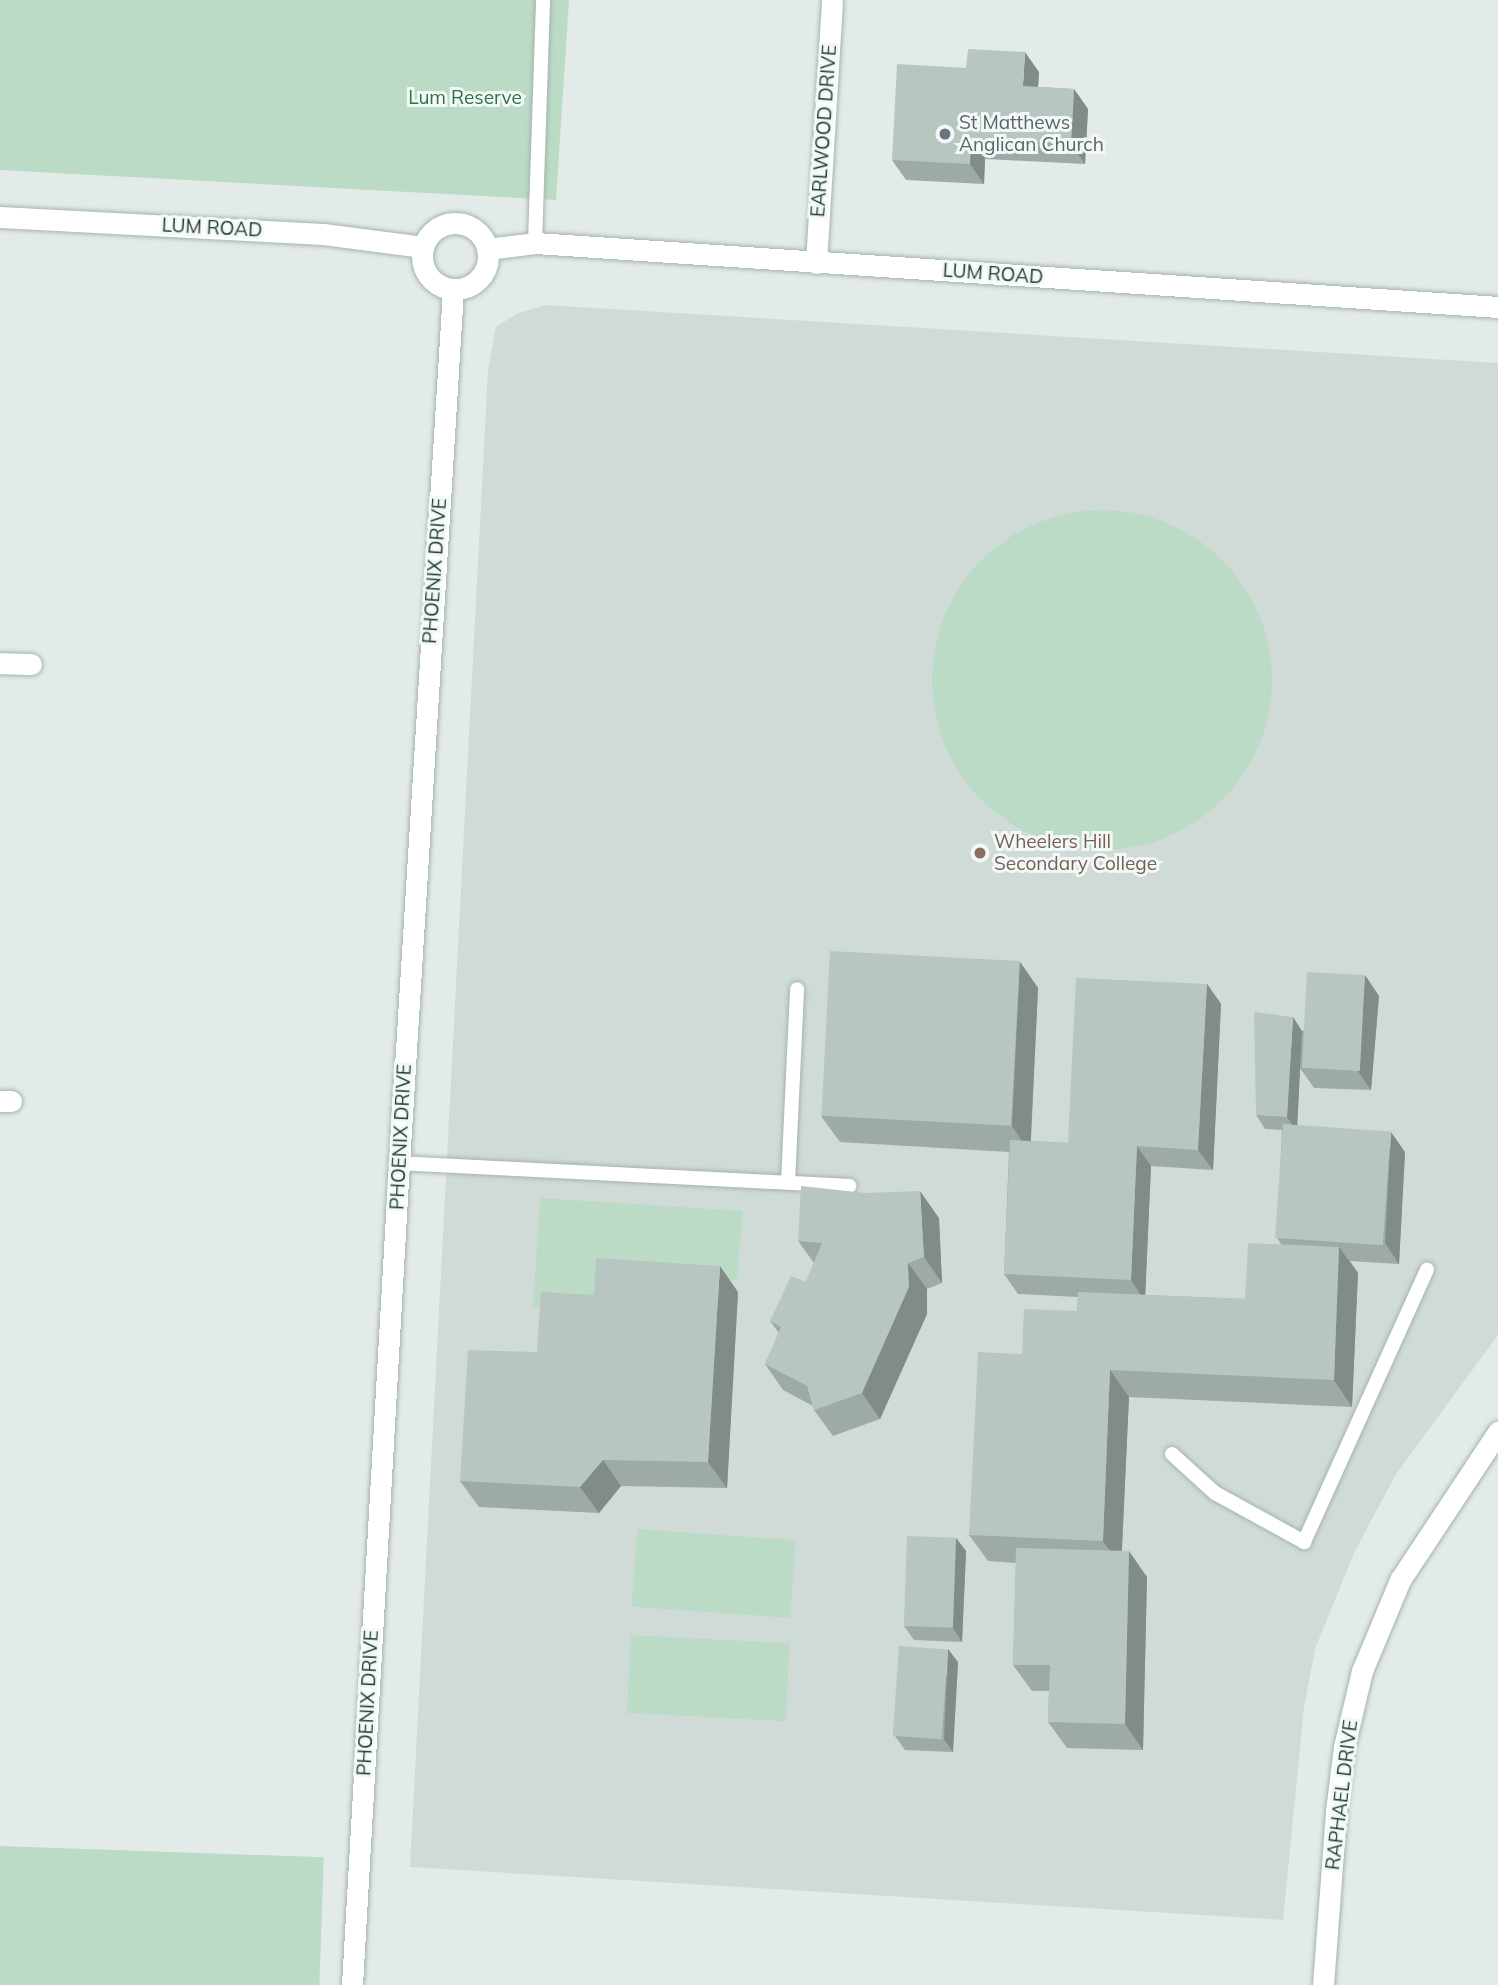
<!DOCTYPE html>
<html>
<head>
<meta charset="utf-8">
<style>
	body { margin:0 }
	#map { position:relative; width:1498px; height:1985px; overflow:hidden; background:#e2ebe8; font-family:Mulish,sans-serif }
	div>[style] { position:absolute }
	[style*='--x'] { left:calc(var(--x)*1px); top:calc(var(--y)*1px); width:calc(var(--w)*1px); rotate:calc(var(--a)*1deg) }
	.built>* { inset:0; background:#d0dbd7 }
	.green>* { inset:0; background:#bcdbc6; transform-origin:0 0 }
	.round { border-radius:50% }
	.roads { filter:drop-shadow(0 0 2px #a5b3af) drop-shadow(0 0 2px #a5b3af) }
	.lane>* { height:14px; margin:-7px; padding:0 7px; transform-origin:7px; border-radius:7px; background:#fff }
	.street>* { height:21px; margin:-10.5px; padding:0 10.5px; transform-origin:10.5px; border-radius:10.5px; background:#fff }
	.secondary>* { height:21px; margin:-10.5px; padding:0 10.5px; transform-origin:10.5px; border-radius:10.5px; background:#fff }
	.secondary>.ring { margin:-10.5px; padding:0; box-sizing:content-box; background:none; border:21px solid #fff; border-radius:50% }
	.wall>* { inset:0; background:#9eaaa6 }
	.shaded-wall>* { inset:0; background:#818b87 }
	.building>* { inset:0; background:#b8c6c1; transform-origin:0 0 }
	.dots>* { width:19px; height:19px; translate:-50% -50%; box-sizing:border-box; border:4px solid #f2f8f5; border-radius:50% }
	span { translate:-50% -50%; white-space:nowrap; text-align:center; line-height:1.15; -webkit-text-stroke:6px #f2f8f5; paint-order:stroke }
	.park-label { font-size:19px; color:#306f4c }
	.worship-label { font-size:19px; color:#5b616d }
	.left { translate:0 -50%; text-align:left }
	.street-label { font-size:19px; color:#233b36 }
	.education-label { font-size:19px; color:#785e54 }
</style>
</head>
<body>
<div id="map">
	<div class="built">
		<div style="clip-path:polygon(546px 305px,1498px 363px,1498px 1335px,1396px 1474px,1354px 1553px,1315px 1649px,1304px 1708px,1283px 1920px,410px 1867px,488px 370px,496px 327px,518px 313px)"></div>
	</div>
	<div class="green">
		<div style="clip-path:polygon(0 0,569px 0,556px 200px,0 170px)"></div>
		<div class="round" style="left:932px;top:510px;width:340px;height:340px"></div>
		<div style="clip-path:polygon(540px 1198px,743px 1211px,737px 1280px,706px 1280px,612px 1311px,533px 1306px)"></div>
		<div style="left:637px;top:1529px;width:159px;height:78px;rotate:4deg"></div>
		<div style="left:631px;top:1635px;width:159px;height:78px;rotate:3deg"></div>
		<div style="left:0;top:1846px;width:324px;height:139px;rotate:2deg"></div>
	</div>
	<div class="roads">
		<div class="lane">
			<div style="--x:535;--y:243;--w:243;--a:-88.1"></div>
			<div style="--x:399;--y:1163;--w:451;--a:2.9"></div>
			<div style="--x:788;--y:1182;--w:193;--a:-87.3"></div>
			<div style="--x:1172;--y:1454;--w:58;--a:42.2"></div>
			<div style="--x:1215;--y:1493;--w:102;--a:28.8"></div>
			<div style="--x:1304;--y:1542;--w:299;--a:-65.7"></div>
		</div>
		<div class="street">
			<div style="--x:816;--y:263;--w:263;--a:-86.5"></div>
			<div style="--x:0;--y:663;--w:31;--a:2"></div>
			<div style="--x:0;--y:1101;--w:11;--a:0"></div>
			<div style="--x:352;--y:1985;--w:823;--a:-86.73"></div>
			<div style="--x:1323;--y:1985;--w:174;--a:-85.7"></div>
			<div style="--x:1336;--y:1811;--w:64;--a:-82.9"></div>
			<div style="--x:1344;--y:1747;--w:78;--a:-76.7"></div>
			<div style="--x:1362;--y:1671;--w:99;--a:-67.3"></div>
			<div style="--x:1400;--y:1580;--w:178;--a:-56.5"></div>
		</div>
		<div class="secondary">
			<div style="--x:0;--y:217;--w:323;--a:3"></div>
			<div style="--x:323;--y:234;--w:101;--a:7.4"></div>
			<div class="ring" style="left:422px;top:223px;width:45px;height:45px"></div>
			<div style="--x:487;--y:249;--w:48;--a:-7.1"></div>
			<div style="--x:535;--y:243;--w:965;--a:3.8"></div>
			<div style="--x:399;--y:1163;--w:876;--a:-86.46"></div>
		</div>
	</div>
	<div class="wall">
		<div style="clip-path:polygon(1039px 72px,1038px 87px,1074px 89px,1088px 109px,1085px 164px,985px 159px,984px 184px,906px 180px,892px 160px)"></div>
		<div style="clip-path:polygon(1020px 962px,1038px 988px,1031px 1141px,1068px 1143px,1207px 984px,1221px 1004px,1213px 1170px,1151px 1166px,1145px 1295px,1245px 1299px,1281px 1244px,1277px 1238px,1282px 1130px,1265px 1129px,1256px 1115px,1302px 1031px,1379px 996px,1371px 1090px,1314px 1088px,1300px 1068px,1297px 1125px,1405px 1152px,1399px 1264px,1350px 1261px,1358px 1273px,1352px 1407px,1129px 1397px,1122px 1551px,1147px 1577px,1143px 1750px,1067px 1748px,1048px 1722px,1049px 1691px,1032px 1691px,1013px 1665px,1016px 1563px,988px 1561px,969px 1535px,1022px 1354px,1077px 1311px,1078px 1297px,1018px 1294px,1004px 1274px,1009px 1152px,840px 1142px,821px 1116px)"></div>
		<div style="clip-path:polygon(939px 1218px,942px 1283px,927px 1289px,927px 1314px,880px 1419px,833px 1436px,814px 1410px,813px 1406px,783px 1390px,765px 1364px,779px 1333px,770px 1321px,806px 1282px,814px 1263px,798px 1241px)"></div>
		<div style="clip-path:polygon(738px 1292px,727px 1488px,621px 1486px,599px 1513px,479px 1507px,460px 1481px,537px 1352px)"></div>
		<div style="clip-path:polygon(956px 1538px,966px 1551px,962px 1642px,914px 1640px,904px 1626px)"></div>
		<div style="clip-path:polygon(958px 1662px,953px 1752px,905px 1750px,895px 1736px)"></div>
	</div>
	<div class="shaded-wall">
		<div style="clip-path:polygon(1025px 52px,1039px 72px,1037px 106px,1023px 86px)"></div>
		<div style="clip-path:polygon(1074px 89px,1088px 109px,1085px 164px,1071px 144px)"></div>
		<div style="clip-path:polygon(971px 139px,985px 159px,984px 184px,970px 164px)"></div>
		<div style="clip-path:polygon(1020px 962px,1038px 988px,1030px 1153px,1012px 1126px)"></div>
		<div style="clip-path:polygon(1365px 975px,1379px 996px,1371px 1090px,1357px 1070px)"></div>
		<div style="clip-path:polygon(1207px 984px,1221px 1004px,1213px 1170px,1198px 1150px)"></div>
		<div style="clip-path:polygon(1293px 1017px,1302px 1031px,1297px 1131px,1287px 1117px)"></div>
		<div style="clip-path:polygon(1391px 1132px,1405px 1152px,1399px 1264px,1385px 1243px)"></div>
		<div style="clip-path:polygon(1137px 1146px,1151px 1166px,1145px 1301px,1131px 1280px)"></div>
		<div style="clip-path:polygon(920px 1191px,939px 1218px,942px 1283px,924px 1257px)"></div>
		<div style="clip-path:polygon(1339px 1247px,1358px 1273px,1352px 1407px,1334px 1380px)"></div>
		<div style="clip-path:polygon(908px 1263px,927px 1289px,927px 1314px,880px 1419px,862px 1393px)"></div>
		<div style="clip-path:polygon(720px 1266px,738px 1292px,727px 1488px,708px 1462px)"></div>
		<div style="clip-path:polygon(1110px 1370px,1129px 1397px,1121px 1567px,1103px 1541px)"></div>
		<div style="clip-path:polygon(603px 1460px,621px 1486px,599px 1513px,580px 1487px)"></div>
		<div style="clip-path:polygon(956px 1538px,966px 1551px,962px 1642px,953px 1628px)"></div>
		<div style="clip-path:polygon(1129px 1551px,1147px 1577px,1143px 1750px,1125px 1724px)"></div>
		<div style="clip-path:polygon(948px 1649px,958px 1662px,953px 1752px,944px 1739px)"></div>
	</div>
	<div class="building">
		<div style="clip-path:polygon(968px 49px,1025px 52px,1023px 86px,1074px 89px,1071px 144px,971px 139px,970px 164px,892px 160px,897px 64px,966px 68px)"></div>
		<div style="left:830px;top:951px;width:190px;height:165px;rotate:3deg"></div>
		<div style="left:1307px;top:972px;width:58px;height:96px;rotate:3deg"></div>
		<div style="clip-path:polygon(1076px 978px,1207px 984px,1198px 1150px,1137px 1146px,1131px 1280px,1004px 1274px,1010px 1140px,1068px 1143px)"></div>
		<div style="clip-path:polygon(1254px 1012px,1293px 1017px,1287px 1117px,1256px 1115px)"></div>
		<div style="left:1283px;top:1124px;width:108px;height:114px;rotate:4deg"></div>
		<div style="clip-path:polygon(801px 1186px,865px 1193px,920px 1191px,924px 1257px,908px 1263px,909px 1287px,862px 1393px,814px 1410px,807px 1386px,765px 1364px,781px 1327px,770px 1321px,791px 1276px,806px 1282px,822px 1243px,798px 1241px)"></div>
		<div style="clip-path:polygon(1248px 1243px,1339px 1247px,1334px 1380px,1110px 1370px,1103px 1541px,969px 1535px,978px 1352px,1022px 1354px,1024px 1309px,1077px 1311px,1078px 1292px,1245px 1299px)"></div>
		<div style="clip-path:polygon(596px 1258px,720px 1266px,708px 1462px,603px 1460px,580px 1487px,460px 1481px,468px 1350px,537px 1352px,541px 1292px,594px 1295px)"></div>
		<div style="left:907px;top:1536px;width:49px;height:90px;rotate:2deg"></div>
		<div style="clip-path:polygon(1016px 1548px,1129px 1551px,1125px 1724px,1048px 1722px,1050px 1665px,1013px 1665px)"></div>
		<div style="left:899px;top:1646px;width:49px;height:90px;rotate:4deg"></div>
	</div>
	<div class="dots">
		<div style="left:945px;top:134px;background:#6b7280"></div>
		<div style="left:980px;top:853px;background:#8d6e63"></div>
	</div>
	<div class="park-label">
		<span style="left:465px;top:98px">Lum Reserve</span>
	</div>
	<div class="worship-label">
		<span class="left" style="left:959px;top:134px">St Matthews<br>Anglican Church</span>
	</div>
	<div class="street-label">
		<span style="left:824px;top:131px;rotate:-86deg">EARLWOOD DRIVE</span>
		<span style="left:212px;top:228px;rotate:3deg">LUM ROAD</span>
		<span style="left:993px;top:274px;rotate:4deg">LUM ROAD</span>
		<span style="left:435px;top:571px;rotate:-86deg">PHOENIX DRIVE</span>
		<span style="left:401px;top:1137px;rotate:-87deg">PHOENIX DRIVE</span>
		<span style="left:368px;top:1703px;rotate:-87deg">PHOENIX DRIVE</span>
		<span style="left:1342px;top:1795px;rotate:-83deg">RAPHAEL DRIVE</span>
	</div>
	<div class="education-label">
		<span class="left" style="left:994px;top:853px">Wheelers Hill<br>Secondary College</span>
	</div>
</div>
</body>
</html>
